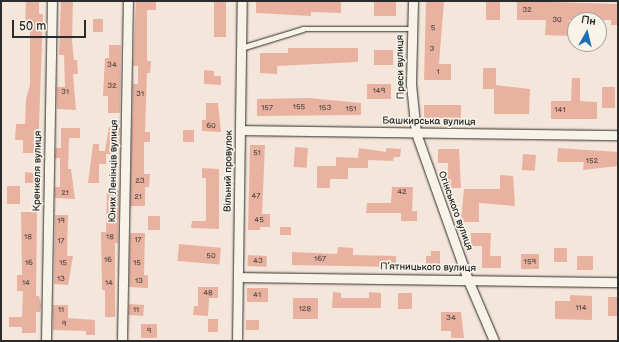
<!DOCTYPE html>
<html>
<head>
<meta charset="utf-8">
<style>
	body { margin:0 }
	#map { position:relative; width:619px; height:342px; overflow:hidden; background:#f4e6da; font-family:"Balsamiq Sans",sans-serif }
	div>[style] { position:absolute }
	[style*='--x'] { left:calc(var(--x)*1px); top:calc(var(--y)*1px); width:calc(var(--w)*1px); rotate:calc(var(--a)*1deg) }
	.building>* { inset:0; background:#e9b2a0; transform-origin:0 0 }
	.roads { filter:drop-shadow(0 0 1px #2b2b2b) drop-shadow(0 0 1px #2b2b2b) }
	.service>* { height:4.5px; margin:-2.25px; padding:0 2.25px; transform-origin:2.25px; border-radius:2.25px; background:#f7f3e8 }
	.minor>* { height:9px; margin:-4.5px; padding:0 4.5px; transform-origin:4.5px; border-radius:4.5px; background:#f7f3e8 }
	span { translate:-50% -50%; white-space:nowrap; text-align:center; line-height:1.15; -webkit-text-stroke:3.5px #f7f3e8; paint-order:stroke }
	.number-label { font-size:8px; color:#5a4d48 }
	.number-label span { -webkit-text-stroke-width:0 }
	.street-label { font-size:10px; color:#2b2b2b }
	.frame { position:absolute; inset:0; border:2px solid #2b2b2b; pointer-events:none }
	.north { position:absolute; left:567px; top:12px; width:40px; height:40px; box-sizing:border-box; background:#f7f3e8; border:1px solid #a5a39c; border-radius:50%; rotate:8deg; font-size:11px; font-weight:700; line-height:16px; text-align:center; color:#2b2b2b }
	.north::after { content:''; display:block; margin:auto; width:14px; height:18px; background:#1f6fb2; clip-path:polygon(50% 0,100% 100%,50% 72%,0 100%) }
	.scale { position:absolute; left:12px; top:20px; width:74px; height:18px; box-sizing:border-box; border:2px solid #2b2b2b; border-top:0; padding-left:5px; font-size:12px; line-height:14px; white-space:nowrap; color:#2b2b2b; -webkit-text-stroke:3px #f7f3e8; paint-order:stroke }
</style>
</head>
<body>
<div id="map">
	<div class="building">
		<div style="clip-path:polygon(26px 1px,39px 1px,39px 14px,43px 14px,38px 153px,23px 153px,23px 140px,15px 140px,16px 124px,25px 124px,26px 99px,30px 85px,30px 27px,25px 27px)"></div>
		<div style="clip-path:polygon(61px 1px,73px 1px,72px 41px,74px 60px,77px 60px,78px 74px,73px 74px,76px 110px,57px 109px,57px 87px,65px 87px,64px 55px,59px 55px)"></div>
		<div style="clip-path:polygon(136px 1px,156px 1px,156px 10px,147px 10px,147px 61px,151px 61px,150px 73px,147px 73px,145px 132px,150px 132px,150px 142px,144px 142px,144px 174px,150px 174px,149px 187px,145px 187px,145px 206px,130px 206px,133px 84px,138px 84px,138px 66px,133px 66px)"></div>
		<div style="left:214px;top:1px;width:12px;height:36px"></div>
		<div style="clip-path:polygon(256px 1px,341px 1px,341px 13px,311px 12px,311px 16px,256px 13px)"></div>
		<div style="left:374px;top:1px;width:22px;height:15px"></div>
		<div style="clip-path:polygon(426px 1px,444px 1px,439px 64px,451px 64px,451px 80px,424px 80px)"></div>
		<div style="left:486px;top:1px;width:14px;height:19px"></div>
		<div style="clip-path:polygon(517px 1px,618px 4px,618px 25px,611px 25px,611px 20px,569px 20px,569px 36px,545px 35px,546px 20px,517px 20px)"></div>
		<div style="left:93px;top:19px;width:10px;height:13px"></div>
		<div style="clip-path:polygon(109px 45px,121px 45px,120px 113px,108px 113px,108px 96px,103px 96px,105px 58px,109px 58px)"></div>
		<div style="clip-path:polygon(288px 48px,358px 48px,358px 62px,277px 66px,277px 74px,260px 73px,260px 53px,288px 53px)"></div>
		<div style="left:374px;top:50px;width:19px;height:15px"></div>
		<div style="clip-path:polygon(483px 68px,496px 68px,496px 85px,530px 89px,529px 114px,494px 114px,494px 89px,483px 89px)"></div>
		<div style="clip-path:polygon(204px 70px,214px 71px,214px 76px,221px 76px,221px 85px,204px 84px)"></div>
		<div style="clip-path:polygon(572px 78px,580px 78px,580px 101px,597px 102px,597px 119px,551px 119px,551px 101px,571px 101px)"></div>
		<div style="left:367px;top:84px;width:24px;height:15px"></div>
		<div style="left:602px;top:87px;width:13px;height:21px"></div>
		<div style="clip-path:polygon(309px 98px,361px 103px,361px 115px,257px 116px,257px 99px)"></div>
		<div style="clip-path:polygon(206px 103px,218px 103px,221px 132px,202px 131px,202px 120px,206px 120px)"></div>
		<div style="left:424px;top:105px;width:37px;height:13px"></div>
		<div style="clip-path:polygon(109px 127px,120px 128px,117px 154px,106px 154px,106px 164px,99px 164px,99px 183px,88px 183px,93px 144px,99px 144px,99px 151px,105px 151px)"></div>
		<div style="clip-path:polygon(61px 128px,80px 128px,80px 138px,69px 138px,68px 169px,71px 169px,75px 199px,55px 198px,55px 187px,60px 187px,60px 158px,55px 158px,56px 148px,61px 148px)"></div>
		<div style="left:183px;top:130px;width:11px;height:12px"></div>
		<div style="clip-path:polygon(250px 145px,265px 145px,262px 214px,270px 214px,270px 227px,260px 227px,260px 230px,248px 230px)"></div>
		<div style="left:295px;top:147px;width:13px;height:20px;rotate:4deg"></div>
		<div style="clip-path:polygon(359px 148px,386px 152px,386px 148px,401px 149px,400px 157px,394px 157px,393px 161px,368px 160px,368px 168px,348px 168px,348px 179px,330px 179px,330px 188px,317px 188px,317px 166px,336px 166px,336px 157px,358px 158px)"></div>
		<div style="clip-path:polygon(558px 148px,618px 152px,618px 166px,583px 170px,584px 162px,557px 162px)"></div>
		<div style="clip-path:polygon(438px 149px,459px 149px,461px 188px,447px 188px,448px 163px,438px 163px)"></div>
		<div style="left:523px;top:154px;width:13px;height:16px;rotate:4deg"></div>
		<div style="clip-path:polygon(202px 168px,219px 169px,219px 229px,191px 228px,192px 221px,206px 221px,206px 178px,202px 178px)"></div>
		<div style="clip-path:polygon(25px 172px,41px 174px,41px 183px,25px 183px)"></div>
		<div style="clip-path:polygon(500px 175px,513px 176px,515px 206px,479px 203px,479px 222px,461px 222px,464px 189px,500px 189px)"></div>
		<div style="left:7px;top:186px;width:13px;height:18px"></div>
		<div style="clip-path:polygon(392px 187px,413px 187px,412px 211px,417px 211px,417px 221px,401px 221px,401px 213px,366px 213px,367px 203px,391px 203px)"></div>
		<div style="clip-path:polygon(107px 189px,119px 190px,118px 243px,115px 243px,115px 317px,105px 317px,105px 290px,102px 290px,101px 232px,106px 232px)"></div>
		<div style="clip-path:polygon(21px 212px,37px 212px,36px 296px,39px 296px,41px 305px,40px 312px,36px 312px,36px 333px,22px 333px,22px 327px,9px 327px,9px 317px,22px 317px,23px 291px,17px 291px,17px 275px,22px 275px)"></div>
		<div style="clip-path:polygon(55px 215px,68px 215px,67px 256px,73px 256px,68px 285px,54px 284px)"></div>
		<div style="left:148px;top:216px;width:12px;height:14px"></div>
		<div style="left:280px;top:227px;width:11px;height:8px"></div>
		<div style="clip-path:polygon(130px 233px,145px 233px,144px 275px,148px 275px,148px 288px,129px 287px)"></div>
		<div style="clip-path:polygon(471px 233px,491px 233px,490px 256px,501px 256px,501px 268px,482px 268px,482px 246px,471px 246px)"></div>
		<div style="left:179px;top:244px;width:42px;height:17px;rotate:5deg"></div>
		<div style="clip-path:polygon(338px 247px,353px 248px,353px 255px,396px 256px,396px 267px,292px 265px,292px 252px,337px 254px)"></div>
		<div style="left:554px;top:248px;width:13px;height:14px"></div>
		<div style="clip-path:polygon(431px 251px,440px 251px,440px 270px,426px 270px,426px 256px,431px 256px)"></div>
		<div style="left:521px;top:254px;width:18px;height:15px"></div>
		<div style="left:248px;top:255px;width:19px;height:11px;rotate:3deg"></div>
		<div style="left:577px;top:256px;width:16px;height:14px"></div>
		<div style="clip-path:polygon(198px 287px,218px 287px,218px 298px,209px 298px,208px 316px,193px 315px,194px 306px,198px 306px)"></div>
		<div style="left:247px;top:288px;width:21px;height:14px"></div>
		<div style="clip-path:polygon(333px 292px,341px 293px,341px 298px,369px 298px,369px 292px,381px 293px,381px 308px,332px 308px)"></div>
		<div style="left:398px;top:293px;width:14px;height:16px"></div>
		<div style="clip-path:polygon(570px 295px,592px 296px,592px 320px,555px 319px,555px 301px,570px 301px)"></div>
		<div style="left:608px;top:297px;width:10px;height:19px"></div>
		<div style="left:293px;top:298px;width:25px;height:21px"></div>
		<div style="left:129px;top:304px;width:15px;height:11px;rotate:4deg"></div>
		<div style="clip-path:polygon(53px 305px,68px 305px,68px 318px,95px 320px,95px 335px,86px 335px,86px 331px,53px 330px)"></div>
		<div style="clip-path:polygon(441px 312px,461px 312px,464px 338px,451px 338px,451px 331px,441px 331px)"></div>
		<div style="left:208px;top:319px;width:10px;height:13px"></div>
		<div style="left:246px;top:320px;width:13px;height:10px"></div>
		<div style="left:141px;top:324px;width:16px;height:14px"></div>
	</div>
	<div class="roads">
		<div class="service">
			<div style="--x:241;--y:48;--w:65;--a:-17"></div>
			<div style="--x:303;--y:29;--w:109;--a:0"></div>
		</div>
		<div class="minor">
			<div style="--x:413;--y:1;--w:83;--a:91.4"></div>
			<div style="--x:411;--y:84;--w:49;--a:84.2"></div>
			<div style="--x:416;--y:133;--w:156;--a:70.5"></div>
			<div style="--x:468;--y:280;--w:66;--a:66.9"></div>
			<div style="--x:240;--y:130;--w:378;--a:0.8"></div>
			<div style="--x:238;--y:277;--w:380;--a:0.8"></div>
			<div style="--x:46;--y:341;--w:340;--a:-89"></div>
			<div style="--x:122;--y:341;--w:340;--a:-89"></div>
			<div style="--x:237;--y:341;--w:340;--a:-89.2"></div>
		</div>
	</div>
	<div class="number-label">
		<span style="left:527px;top:10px">32</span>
		<span style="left:557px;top:20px">30</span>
		<span style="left:433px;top:28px">5</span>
		<span style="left:432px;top:49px">3</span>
		<span style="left:112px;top:65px">34</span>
		<span style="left:438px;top:72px">1</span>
		<span style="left:112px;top:86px">32</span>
		<span style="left:379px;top:91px">149</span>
		<span style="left:65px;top:92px">31</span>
		<span style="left:140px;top:94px">31</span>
		<span style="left:299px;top:107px">155</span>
		<span style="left:267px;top:108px">157</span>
		<span style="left:325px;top:108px">153</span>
		<span style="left:351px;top:109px">151</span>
		<span style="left:560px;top:110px">141</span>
		<span style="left:211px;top:126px">60</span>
		<span style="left:257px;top:153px">51</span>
		<span style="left:592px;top:161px">152</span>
		<span style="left:140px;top:181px">23</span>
		<span style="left:402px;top:192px">42</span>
		<span style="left:65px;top:193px">21</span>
		<span style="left:256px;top:196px">47</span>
		<span style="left:138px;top:197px">21</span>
		<span style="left:259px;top:220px">45</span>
		<span style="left:61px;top:221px">19</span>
		<span style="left:28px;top:237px">18</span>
		<span style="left:110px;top:237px">18</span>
		<span style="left:138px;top:240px">17</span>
		<span style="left:61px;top:241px">17</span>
		<span style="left:211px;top:256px">50</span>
		<span style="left:320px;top:259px">167</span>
		<span style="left:108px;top:260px">16</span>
		<span style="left:258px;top:261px">43</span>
		<span style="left:530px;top:262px">159</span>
		<span style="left:29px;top:263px">16</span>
		<span style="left:63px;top:263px">15</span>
		<span style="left:137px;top:263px">15</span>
		<span style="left:61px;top:279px">13</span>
		<span style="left:139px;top:281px">13</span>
		<span style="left:26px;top:283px">14</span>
		<span style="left:109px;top:283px">14</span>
		<span style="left:208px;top:293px">48</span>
		<span style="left:257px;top:295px">41</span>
		<span style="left:581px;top:308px">114</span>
		<span style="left:305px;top:309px">128</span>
		<span style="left:61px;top:310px">11</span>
		<span style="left:136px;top:310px">11</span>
		<span style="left:451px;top:318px">34</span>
		<span style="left:64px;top:324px">9</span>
		<span style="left:149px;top:331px">9</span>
	</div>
	<div class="street-label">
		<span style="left:401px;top:67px;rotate:-91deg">Преси вулиця</span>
		<span style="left:429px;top:122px;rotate:1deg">Башкирська вулиця</span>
		<span style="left:38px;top:171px;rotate:-89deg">Кренкеля вулиця</span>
		<span style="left:114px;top:171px;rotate:-89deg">Юних Ленінців вулиця</span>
		<span style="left:229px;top:171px;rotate:-89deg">Вільний провулок</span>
		<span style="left:455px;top:211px;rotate:70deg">Огінського вулиця</span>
		<span style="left:428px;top:268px;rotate:1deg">П’ятницького вулиця</span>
	</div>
	<div class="frame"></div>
	<div class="north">Пн</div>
	<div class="scale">50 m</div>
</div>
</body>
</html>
